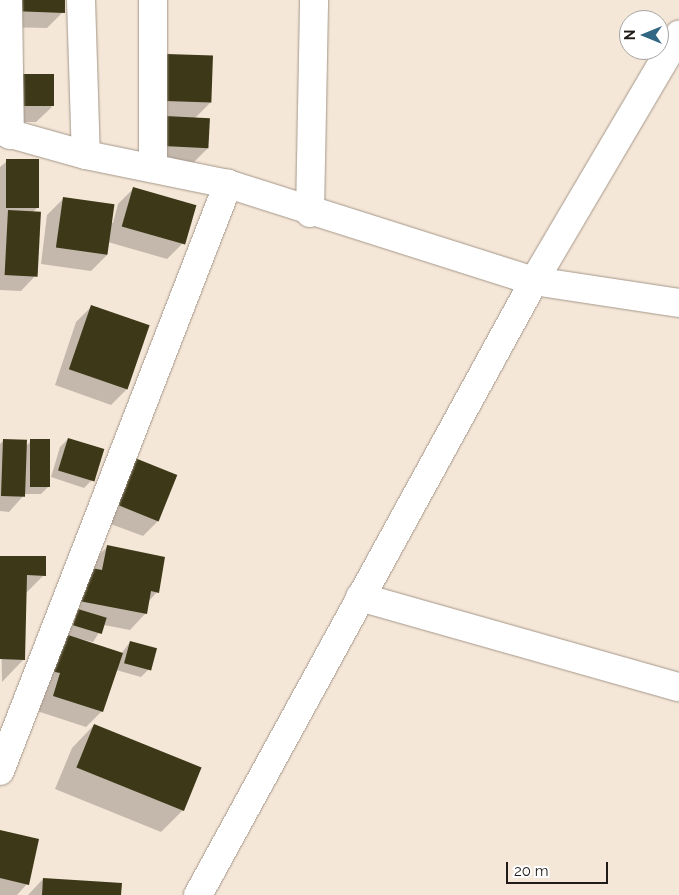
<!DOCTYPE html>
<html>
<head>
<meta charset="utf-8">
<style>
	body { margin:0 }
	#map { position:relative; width:679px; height:895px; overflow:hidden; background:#f5e7d8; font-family:Raleway,sans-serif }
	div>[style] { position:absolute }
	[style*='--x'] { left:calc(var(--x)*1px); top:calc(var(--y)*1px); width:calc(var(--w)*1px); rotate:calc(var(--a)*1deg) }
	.shadow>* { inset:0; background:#0003 }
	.building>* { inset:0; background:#3d3918; transform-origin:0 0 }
	.roads { filter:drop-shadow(0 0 1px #a49789) drop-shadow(0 0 1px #a49789) }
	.street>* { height:28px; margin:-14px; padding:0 14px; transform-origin:14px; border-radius:14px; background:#fff }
	.secondary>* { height:28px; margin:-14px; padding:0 14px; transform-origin:14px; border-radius:14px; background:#fff }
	span { translate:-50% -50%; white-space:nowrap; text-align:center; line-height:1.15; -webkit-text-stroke:5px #fff; paint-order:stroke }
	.north { position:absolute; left:619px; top:10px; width:50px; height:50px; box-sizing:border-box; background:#fff; border:1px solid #a6a4a2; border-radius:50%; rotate:270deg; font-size:14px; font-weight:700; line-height:20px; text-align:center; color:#201b16 }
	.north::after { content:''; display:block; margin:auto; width:18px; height:22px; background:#316783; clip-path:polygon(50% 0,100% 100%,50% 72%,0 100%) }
	.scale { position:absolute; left:506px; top:862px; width:102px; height:22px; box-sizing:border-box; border:2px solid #201b16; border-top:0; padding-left:6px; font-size:15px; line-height:18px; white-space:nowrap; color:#201b16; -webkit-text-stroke:4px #fff; paint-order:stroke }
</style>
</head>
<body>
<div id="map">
	<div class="shadow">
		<div style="clip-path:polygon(0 0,64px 0,63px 12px,47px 28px,0 27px)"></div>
		<div style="clip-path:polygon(167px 55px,211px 102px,195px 118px,208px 148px,192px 164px,148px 162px,151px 71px)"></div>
		<div style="clip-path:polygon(14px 75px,52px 107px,36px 122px,0 122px)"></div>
		<div style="clip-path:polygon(7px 161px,38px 207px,32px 213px,36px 275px,21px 291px,0 290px,0 167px)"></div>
		<div style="clip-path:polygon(134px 188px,183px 243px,167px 259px,108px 242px,107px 255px,91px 271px,41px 264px,47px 215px,63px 199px,113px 223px,118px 204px)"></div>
		<div style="clip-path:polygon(92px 306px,127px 389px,111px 405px,55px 385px,76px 322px)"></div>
		<div style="clip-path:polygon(68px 439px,92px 480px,84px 488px,51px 477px,60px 447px)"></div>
		<div style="clip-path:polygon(3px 441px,26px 446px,31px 441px,49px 486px,41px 494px,25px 494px,9px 512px,0 511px,0 444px)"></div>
		<div style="clip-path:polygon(130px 458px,176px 475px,159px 520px,143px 536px,97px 519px)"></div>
		<div style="clip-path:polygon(108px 546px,157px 592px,148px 602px,145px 614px,130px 630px,104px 625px,93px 642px,67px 636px,121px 654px,130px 642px,149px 669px,141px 677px,116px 670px,102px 711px,86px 727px,37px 711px,92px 562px)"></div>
		<div style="clip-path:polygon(0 557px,44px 575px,25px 594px,24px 659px,2px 682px)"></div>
		<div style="clip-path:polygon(94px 725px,183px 810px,161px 832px,55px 789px,72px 748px)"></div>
		<div style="clip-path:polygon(0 831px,27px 884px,17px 895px,0 895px)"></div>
		<div style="clip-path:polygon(43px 879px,120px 895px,28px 895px)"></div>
	</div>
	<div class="building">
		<div style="clip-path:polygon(12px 0,65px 0,65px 13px,11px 11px)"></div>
		<div style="left:167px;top:54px;width:46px;height:47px;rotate:2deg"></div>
		<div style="left:13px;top:74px;width:41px;height:32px"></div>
		<div style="left:165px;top:116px;width:45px;height:30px;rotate:3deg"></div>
		<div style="left:6px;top:159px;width:33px;height:49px"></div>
		<div style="left:133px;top:187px;width:66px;height:41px;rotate:16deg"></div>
		<div style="left:63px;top:197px;width:52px;height:51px;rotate:8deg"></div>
		<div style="left:8px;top:210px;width:33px;height:65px;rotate:3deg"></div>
		<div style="left:91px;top:305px;width:62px;height:68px;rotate:19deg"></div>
		<div style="left:68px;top:438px;width:38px;height:34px;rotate:17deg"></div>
		<div style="left:3px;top:439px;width:24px;height:57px;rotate:2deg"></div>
		<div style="left:30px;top:439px;width:20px;height:48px"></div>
		<div style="left:130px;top:456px;width:51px;height:50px;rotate:22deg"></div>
		<div style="clip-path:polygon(107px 545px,165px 557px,159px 593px,151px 591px,147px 614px,79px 601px,86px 567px,102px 570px)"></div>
		<div style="clip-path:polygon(0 556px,46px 556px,46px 576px,27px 575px,25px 660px,0 659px)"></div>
		<div style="left:78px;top:609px;width:30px;height:17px;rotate:17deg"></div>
		<div style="clip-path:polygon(62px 633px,123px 653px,103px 712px,53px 696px,60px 673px,50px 671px)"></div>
		<div style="left:130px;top:641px;width:28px;height:23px;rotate:15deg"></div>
		<div style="left:94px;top:724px;width:116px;height:47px;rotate:22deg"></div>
		<div style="clip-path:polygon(0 830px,39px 839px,29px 885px,0 878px)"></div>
		<div style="clip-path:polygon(43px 878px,122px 883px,121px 895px,42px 895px)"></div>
	</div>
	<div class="roads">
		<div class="street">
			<div style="--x:8;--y:0;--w:135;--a:89.2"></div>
			<div style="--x:81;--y:0;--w:155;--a:88.2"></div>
			<div style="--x:153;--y:0;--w:167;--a:90"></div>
			<div style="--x:0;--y:131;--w:89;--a:15.6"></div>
			<div style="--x:86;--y:155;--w:145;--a:11.5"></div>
			<div style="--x:228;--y:184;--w:321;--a:17.6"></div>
			<div style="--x:534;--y:281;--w:147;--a:8.6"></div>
			<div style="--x:310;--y:213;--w:213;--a:-88.9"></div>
			<div style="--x:360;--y:597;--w:331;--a:15.8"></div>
			<div style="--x:0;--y:771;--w:630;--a:-68.77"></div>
		</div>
		<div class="secondary">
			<div style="--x:198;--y:895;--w:700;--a:-61.31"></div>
			<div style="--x:534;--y:281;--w:286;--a:-59.5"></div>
		</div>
	</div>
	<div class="north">N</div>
	<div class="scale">20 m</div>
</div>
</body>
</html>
